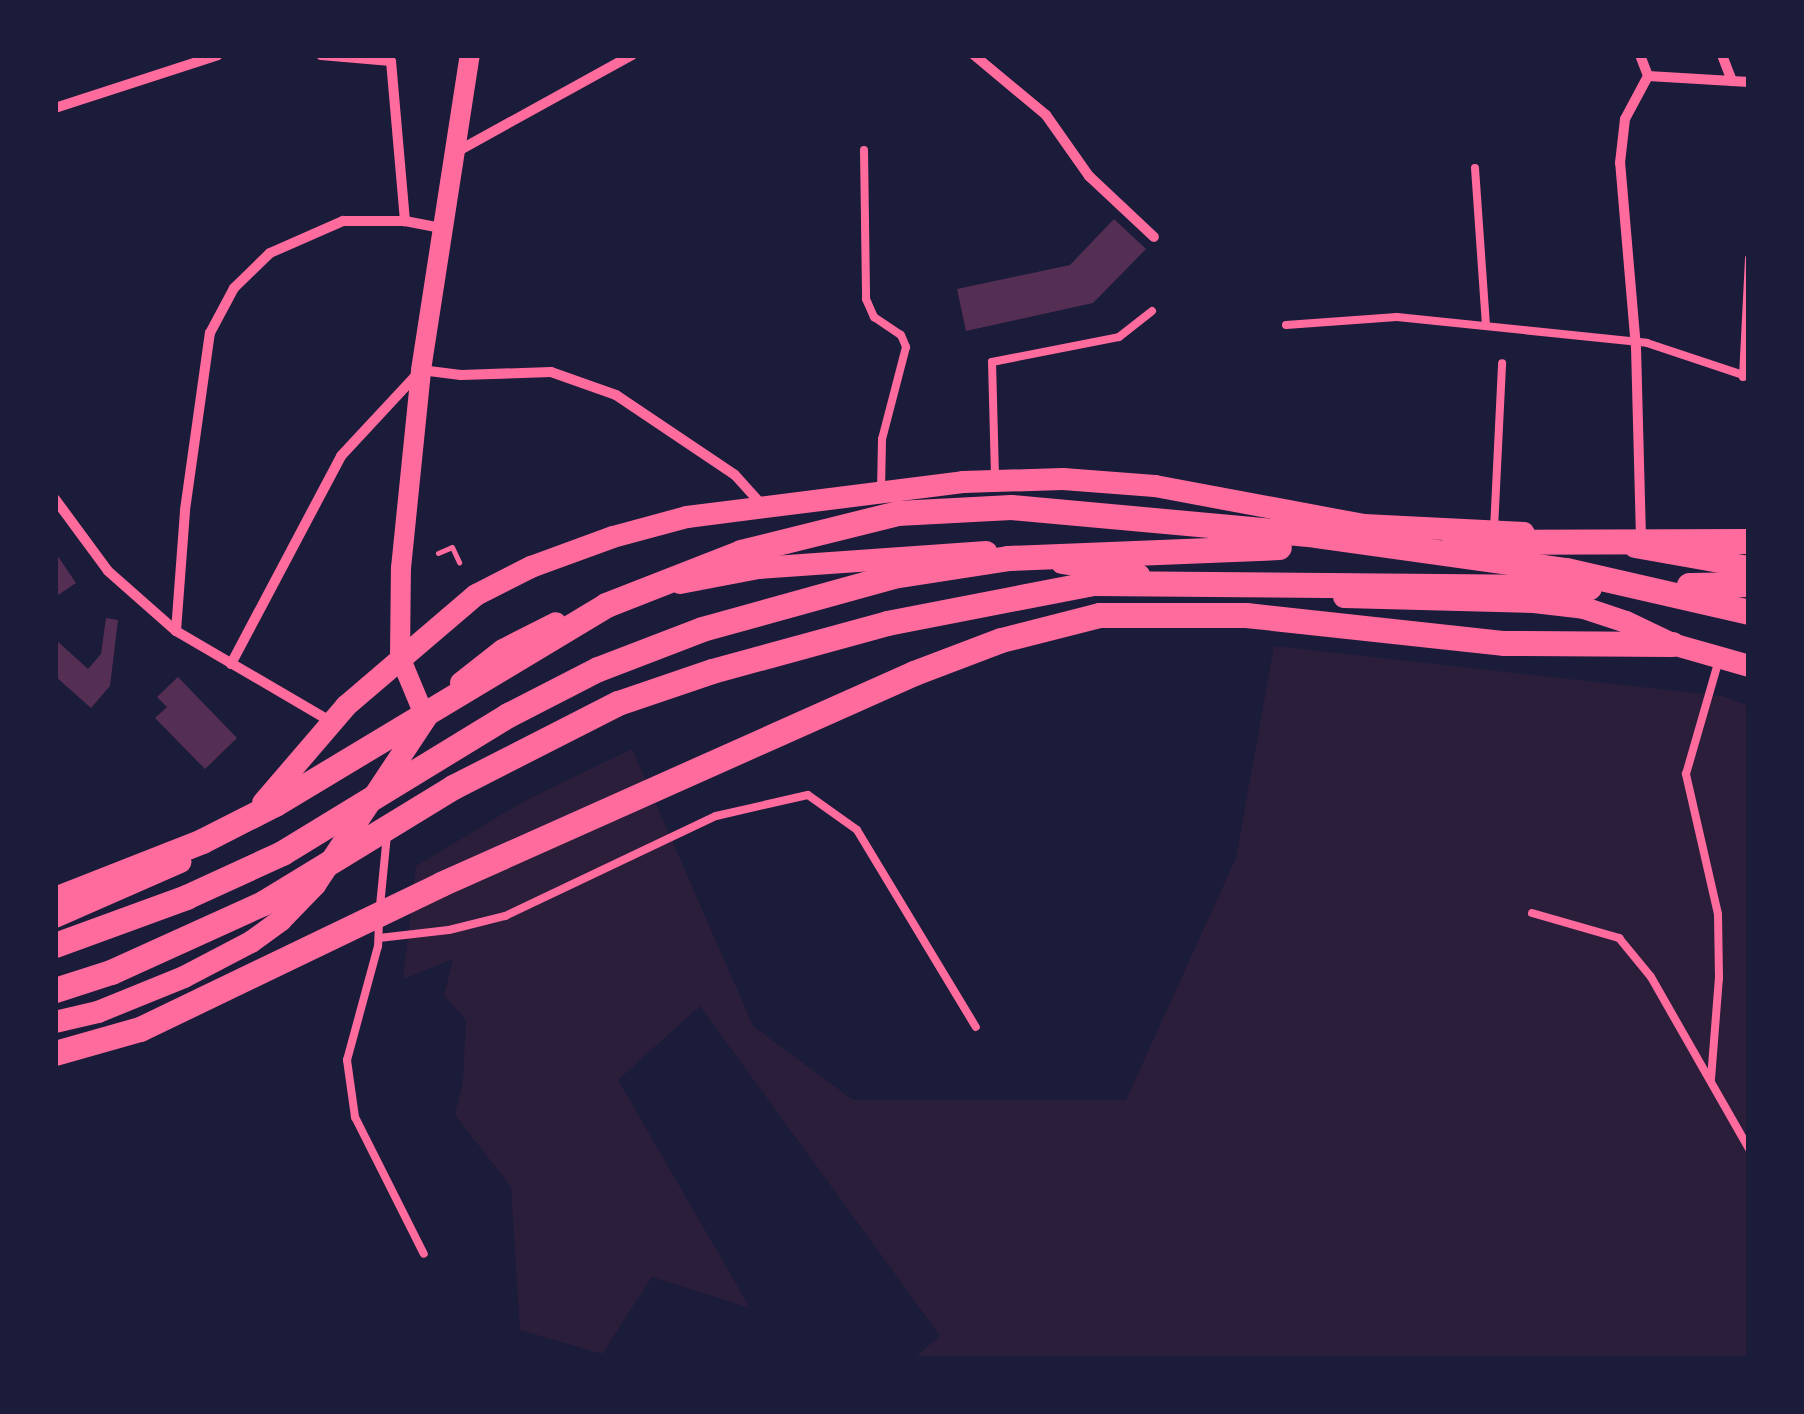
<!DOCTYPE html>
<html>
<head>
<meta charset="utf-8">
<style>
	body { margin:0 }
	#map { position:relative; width:1804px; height:1414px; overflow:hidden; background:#1b1b3a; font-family:Lora,serif }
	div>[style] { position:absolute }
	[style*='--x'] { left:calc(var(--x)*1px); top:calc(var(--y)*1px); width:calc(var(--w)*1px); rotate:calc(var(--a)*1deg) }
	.green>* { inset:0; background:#2a1e3b }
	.building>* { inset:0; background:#542f53 }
	.path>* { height:5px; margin:-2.5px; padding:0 2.5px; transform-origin:2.5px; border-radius:2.5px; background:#ff6b9d }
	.service>* { height:8px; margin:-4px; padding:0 4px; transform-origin:4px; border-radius:4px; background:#ff6b9d }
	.minor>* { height:10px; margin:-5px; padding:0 5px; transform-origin:5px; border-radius:5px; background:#ff6b9d }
	.secondary>* { height:20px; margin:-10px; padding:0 10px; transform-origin:10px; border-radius:10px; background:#ff6b9d }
	.primary>* { height:22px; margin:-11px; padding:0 11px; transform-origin:11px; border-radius:11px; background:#ff6b9d }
	.trunk>* { height:25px; margin:-12.5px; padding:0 12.5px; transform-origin:12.5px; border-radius:12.5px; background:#ff6b9d }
	span { translate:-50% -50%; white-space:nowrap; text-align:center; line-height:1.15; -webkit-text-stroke:8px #1b1b3a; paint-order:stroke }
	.frame { position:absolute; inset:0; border:58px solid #1b1b3a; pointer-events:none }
</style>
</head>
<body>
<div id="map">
	<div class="green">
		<div style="clip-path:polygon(1274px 646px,1722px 696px,1749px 706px,1749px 1359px,913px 1359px,940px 1336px,700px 1006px,618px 1080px,750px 1308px,652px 1277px,602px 1354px,520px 1330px,511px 1187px,455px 1115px,463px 1081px,466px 1020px,444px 996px,453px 959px,403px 979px,416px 866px,526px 800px,632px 749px,753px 1026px,853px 1100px,1126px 1100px,1236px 858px)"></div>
	</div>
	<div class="building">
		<div style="clip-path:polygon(1114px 219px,1146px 249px,1093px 303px,966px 331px,957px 289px,1070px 265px)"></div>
		<div style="clip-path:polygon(55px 552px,76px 583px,55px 597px)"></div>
		<div style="clip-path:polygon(106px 618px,118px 620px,110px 686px,91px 708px,55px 676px,55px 639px,88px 669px,101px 654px)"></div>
		<div style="clip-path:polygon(178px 677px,237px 738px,205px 769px,155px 718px,167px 707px,157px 697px)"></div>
	</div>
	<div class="path">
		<div style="--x:438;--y:553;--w:15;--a:-23"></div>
		<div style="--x:452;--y:547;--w:17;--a:65"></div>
	</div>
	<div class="service">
		<div style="--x:864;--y:150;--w:149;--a:89.2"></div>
		<div style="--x:866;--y:299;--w:20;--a:66"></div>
		<div style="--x:874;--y:317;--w:32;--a:34"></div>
		<div style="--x:901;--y:335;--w:13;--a:67"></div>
		<div style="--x:906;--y:347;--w:95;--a:104.6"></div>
		<div style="--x:882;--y:439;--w:51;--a:91.1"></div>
		<div style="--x:1475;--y:168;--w:158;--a:86"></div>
		<div style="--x:1286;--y:325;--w:111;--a:-4.1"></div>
		<div style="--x:1397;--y:317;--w:251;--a:5.9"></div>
		<div style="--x:1647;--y:343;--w:108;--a:18.4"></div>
		<div style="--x:1743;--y:377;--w:119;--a:-87.1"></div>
		<div style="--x:995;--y:476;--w:114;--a:-91.5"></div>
		<div style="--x:992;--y:362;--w:129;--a:-11.1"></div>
		<div style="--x:1119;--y:337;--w:42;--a:-38.2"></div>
		<div style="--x:1494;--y:529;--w:166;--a:-87.2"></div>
		<div style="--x:380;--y:906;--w:71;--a:-84.4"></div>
		<div style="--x:1532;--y:913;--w:91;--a:16"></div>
		<div style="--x:1619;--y:938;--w:50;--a:50.6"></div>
		<div style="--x:1651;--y:977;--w:198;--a:60.3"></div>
		<div style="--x:379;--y:920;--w:26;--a:92"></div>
		<div style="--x:378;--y:946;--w:118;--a:105.2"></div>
		<div style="--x:347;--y:1060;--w:58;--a:82"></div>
		<div style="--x:355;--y:1117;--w:153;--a:63.3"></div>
		<div style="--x:379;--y:938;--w:70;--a:-6.5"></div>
		<div style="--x:449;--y:930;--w:58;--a:-14"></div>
		<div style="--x:505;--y:916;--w:233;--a:-25.4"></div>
		<div style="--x:716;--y:816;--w:94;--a:-12.9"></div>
		<div style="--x:808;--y:795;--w:60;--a:35.5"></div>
		<div style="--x:857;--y:830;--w:230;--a:58.9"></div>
		<div style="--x:1711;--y:1079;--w:101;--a:-85.5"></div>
		<div style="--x:1719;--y:978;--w:64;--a:-90.9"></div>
		<div style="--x:1718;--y:914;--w:144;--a:-102.9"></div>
		<div style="--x:1686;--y:774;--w:119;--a:-73.9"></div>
	</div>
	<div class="minor">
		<div style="--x:321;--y:55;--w:70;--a:4.9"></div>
		<div style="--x:391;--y:61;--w:161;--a:85"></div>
		<div style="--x:974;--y:55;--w:94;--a:39.8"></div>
		<div style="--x:1046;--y:115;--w:75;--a:54.8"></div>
		<div style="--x:1089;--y:176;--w:89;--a:43.2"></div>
		<div style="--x:1640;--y:55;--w:22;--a:69"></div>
		<div style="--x:1722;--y:55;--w:28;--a:69"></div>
		<div style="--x:1648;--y:76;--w:101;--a:3.4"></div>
		<div style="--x:55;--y:108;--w:171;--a:-18"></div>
		<div style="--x:458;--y:151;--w:199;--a:-28.9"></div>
		<div style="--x:55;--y:499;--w:89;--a:53.6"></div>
		<div style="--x:108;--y:571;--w:91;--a:41.4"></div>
		<div style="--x:176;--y:631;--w:181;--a:30.3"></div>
		<div style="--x:1641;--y:538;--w:190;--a:-91.5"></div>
		<div style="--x:1636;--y:348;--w:186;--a:-94.9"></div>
		<div style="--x:1620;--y:163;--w:44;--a:-83.5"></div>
		<div style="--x:1625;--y:119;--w:49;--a:-61.9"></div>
		<div style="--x:176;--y:631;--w:121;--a:-85.7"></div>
		<div style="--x:185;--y:510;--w:179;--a:-82"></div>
		<div style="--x:210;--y:333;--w:51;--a:-61.9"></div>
		<div style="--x:234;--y:288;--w:50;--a:-44.2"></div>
		<div style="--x:270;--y:253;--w:80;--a:-23.7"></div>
		<div style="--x:343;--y:221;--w:62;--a:0"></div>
		<div style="--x:405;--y:221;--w:38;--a:11"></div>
		<div style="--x:231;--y:664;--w:235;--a:-62.1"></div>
		<div style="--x:341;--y:456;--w:117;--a:-47.1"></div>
		<div style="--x:421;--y:370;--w:40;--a:7.1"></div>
		<div style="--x:461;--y:375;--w:90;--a:-1.9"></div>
		<div style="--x:551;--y:372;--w:69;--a:19.5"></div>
		<div style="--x:616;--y:395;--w:143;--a:33.9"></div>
		<div style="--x:735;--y:475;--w:42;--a:47.9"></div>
	</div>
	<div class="secondary">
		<div style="--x:425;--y:717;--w:65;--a:-112.6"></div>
		<div style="--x:400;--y:657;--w:89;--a:-89.4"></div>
		<div style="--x:401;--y:568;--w:199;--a:-84.2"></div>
		<div style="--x:421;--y:370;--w:319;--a:-81.2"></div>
	</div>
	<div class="primary">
		<div style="--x:1635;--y:547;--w:116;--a:10"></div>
		<div style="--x:1062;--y:563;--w:78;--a:8.9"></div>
		<div style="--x:680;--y:583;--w:80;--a:-10.8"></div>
		<div style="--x:759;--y:568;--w:228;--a:-4"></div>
		<div style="--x:1344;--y:597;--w:190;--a:1.5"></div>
		<div style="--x:1534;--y:602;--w:50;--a:6.8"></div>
		<div style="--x:1584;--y:608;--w:44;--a:18.4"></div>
		<div style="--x:1626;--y:622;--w:51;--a:25.6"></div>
		<div style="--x:1672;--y:644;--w:80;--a:15.9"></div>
		<div style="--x:461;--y:683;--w:53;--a:-38.2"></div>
		<div style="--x:503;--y:650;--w:59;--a:-27"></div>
		<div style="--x:263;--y:803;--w:128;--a:-49.4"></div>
		<div style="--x:346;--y:706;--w:171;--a:-40.5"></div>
		<div style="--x:476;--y:595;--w:62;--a:-27"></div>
		<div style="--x:531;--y:567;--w:87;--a:-20.1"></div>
		<div style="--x:613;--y:537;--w:77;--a:-15.1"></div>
		<div style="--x:687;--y:517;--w:278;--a:-7.2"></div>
		<div style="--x:963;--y:482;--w:100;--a:-1.7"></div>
		<div style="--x:1063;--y:479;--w:92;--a:4.4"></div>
		<div style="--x:1155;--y:486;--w:213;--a:10.6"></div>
		<div style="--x:1364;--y:525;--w:160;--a:2.9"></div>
		<div style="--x:55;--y:917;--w:137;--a:-23.7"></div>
		<div style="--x:55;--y:1022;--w:44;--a:-13.1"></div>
		<div style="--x:98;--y:1012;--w:93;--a:-22.1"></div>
		<div style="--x:184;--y:977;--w:76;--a:-27.6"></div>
		<div style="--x:251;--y:942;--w:37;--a:-36"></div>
		<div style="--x:281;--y:920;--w:49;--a:-45.8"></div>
		<div style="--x:315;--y:885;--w:208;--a:-56.4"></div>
	</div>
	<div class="trunk">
		<div style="--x:1454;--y:542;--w:295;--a:-0.2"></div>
		<div style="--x:1689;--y:585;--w:60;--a:-1"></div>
		<div style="--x:55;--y:899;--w:158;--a:-21.5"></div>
		<div style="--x:202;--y:841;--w:82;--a:-26.9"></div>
		<div style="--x:275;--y:804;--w:386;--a:-31"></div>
		<div style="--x:606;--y:605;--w:145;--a:-21.4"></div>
		<div style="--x:741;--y:552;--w:161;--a:-14"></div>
		<div style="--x:897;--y:513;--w:114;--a:-3"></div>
		<div style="--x:1011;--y:507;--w:306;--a:5.2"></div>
		<div style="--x:1316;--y:535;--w:252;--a:8"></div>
		<div style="--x:1566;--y:570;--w:188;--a:12.9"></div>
		<div style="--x:55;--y:945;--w:140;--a:-20.1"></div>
		<div style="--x:186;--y:897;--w:106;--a:-24.6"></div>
		<div style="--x:282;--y:853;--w:265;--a:-31.4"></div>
		<div style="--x:508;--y:715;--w:101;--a:-27.1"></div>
		<div style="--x:598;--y:669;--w:111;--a:-21"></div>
		<div style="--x:702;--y:629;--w:198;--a:-15.5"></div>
		<div style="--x:893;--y:576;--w:116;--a:-8.9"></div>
		<div style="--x:1008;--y:558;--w:271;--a:-2.3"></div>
		<div style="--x:55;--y:990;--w:59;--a:-17.8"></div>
		<div style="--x:111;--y:972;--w:167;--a:-24.4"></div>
		<div style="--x:263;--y:903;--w:223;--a:-31.4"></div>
		<div style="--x:453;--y:787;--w:185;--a:-27"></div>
		<div style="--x:618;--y:703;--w:99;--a:-18.8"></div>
		<div style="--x:712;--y:671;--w:181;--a:-15.3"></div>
		<div style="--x:887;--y:623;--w:210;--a:-11"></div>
		<div style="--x:1093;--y:583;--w:496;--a:0.5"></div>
		<div style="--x:55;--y:1053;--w:88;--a:-15.8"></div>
		<div style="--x:140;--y:1029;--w:334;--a:-25.7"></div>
		<div style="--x:441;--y:884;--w:518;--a:-24.04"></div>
		<div style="--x:914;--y:673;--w:93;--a:-20.8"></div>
		<div style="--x:1001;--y:640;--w:101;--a:-14.3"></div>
		<div style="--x:1099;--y:615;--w:147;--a:0"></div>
		<div style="--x:1246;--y:615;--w:260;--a:6.2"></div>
		<div style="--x:1504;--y:643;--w:168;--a:0.3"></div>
	</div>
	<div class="frame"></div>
</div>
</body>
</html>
